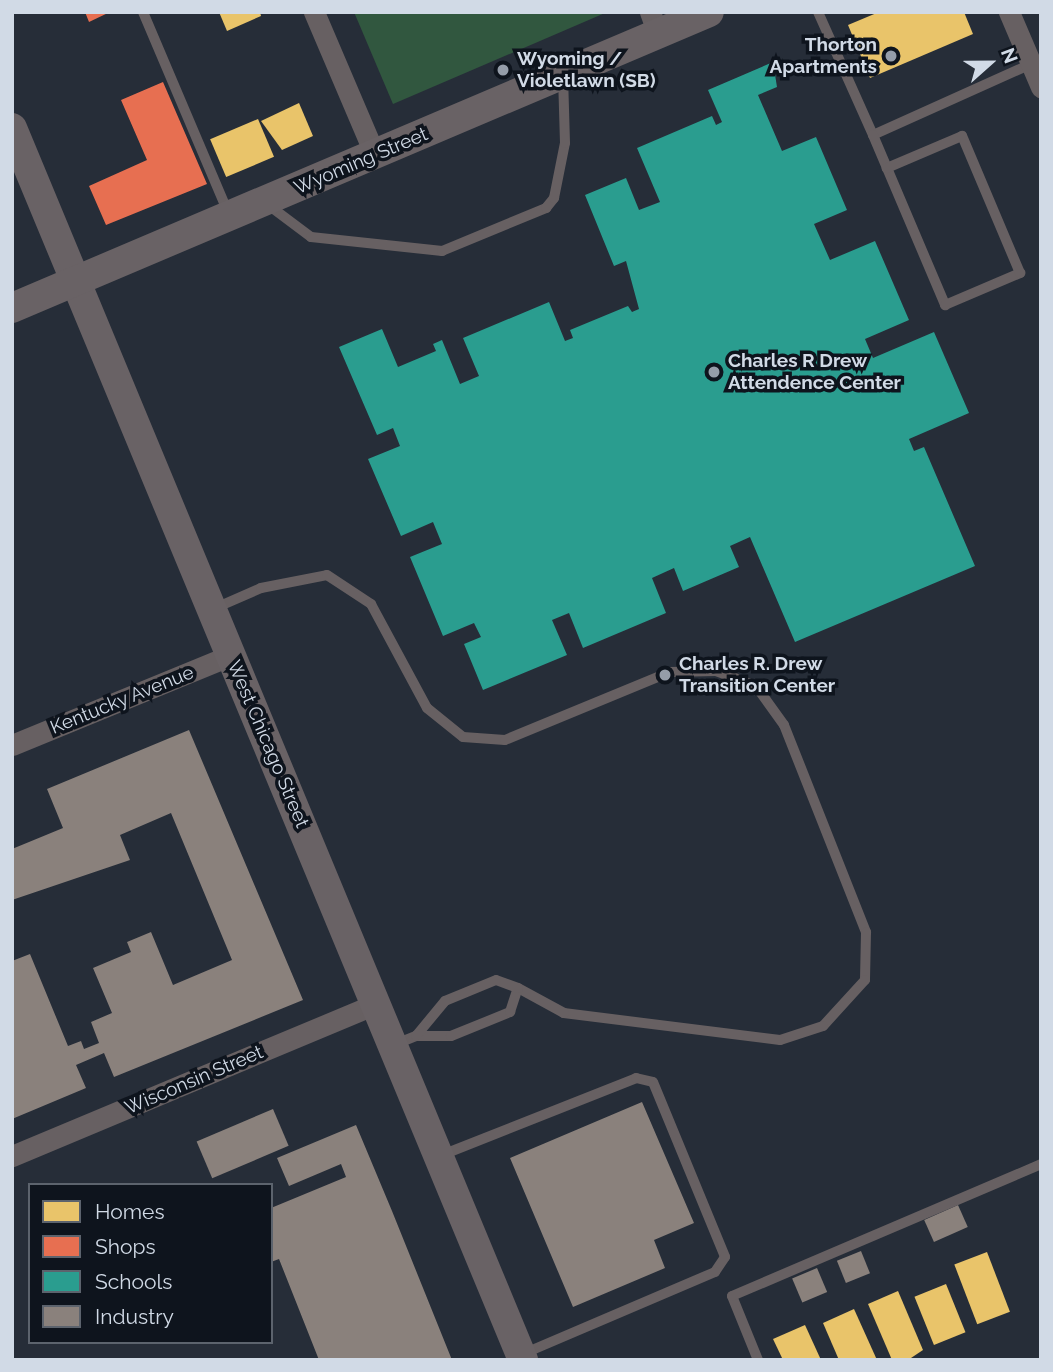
<!DOCTYPE html>
<html>
<head>
<meta charset="utf-8">
<style>
	body { margin:0 }
	#map { position:relative; width:1053px; height:1372px; overflow:hidden; background:#262d38; font-family:Raleway,sans-serif }
	div>[style] { position:absolute }
	[style*='--x'] { left:calc(var(--x)*1px); top:calc(var(--y)*1px); width:calc(var(--w)*1px); rotate:calc(var(--a)*1deg) }
	.green>* { inset:0; background:#31573f }
	.homes>* { inset:0; background:#e9c46a; transform-origin:0 0 }
	.shops>* { inset:0; background:#e76f51 }
	.schools>* { inset:0; background:#2a9d8f }
	.industry>* { inset:0; background:#8a817c; transform-origin:0 0 }
	.lane>* { height:10px; margin:-5px; padding:0 5px; transform-origin:5px; border-radius:5px; background:#676062 }
	.street>* { height:21px; margin:-10.5px; padding:0 10.5px; transform-origin:10.5px; border-radius:10.5px; background:#676062 }
	.secondary>* { height:30px; margin:-15px; padding:0 15px; transform-origin:15px; border-radius:15px; background:#696265 }
	.dots>* { width:19px; height:19px; translate:-50% -50%; box-sizing:border-box; border:4px solid #0e141d; border-radius:50% }
	span { translate:-50% -50%; white-space:nowrap; text-align:center; line-height:1.15; -webkit-text-stroke:7px #0e141d; paint-order:stroke }
	.poi-label { font-size:19px; color:#d1dae6; font-weight:700 }
	.right { translate:-100% -50%; text-align:right }
	.left { translate:0 -50%; text-align:left }
	.street-label { font-size:19px; color:#d1dae6 }
	.frame { position:absolute; inset:0; border:14px solid #d1dae6; pointer-events:none }
	.legend { position:absolute; left:28px; top:1183px; width:245px; height:161px; box-sizing:border-box; background:#0e141d; border:2px solid #5c636d; margin:0; padding:9px 12px; list-style:none; font-size:21px; color:#d1dae6 }
	.legend li { display:flex; align-items:center; gap:14px; height:35px }
	.legend b { width:35px; border:2px solid #5c636d }
	.north { position:absolute; left:955px; top:28px; width:70px; height:70px; -webkit-text-stroke:5px #0e141d; paint-order:stroke; rotate:69deg; font-size:19px; font-weight:700; line-height:28px; text-align:center; color:#d1dae6 }
	.north::after { content:''; display:block; margin:auto; width:24px; height:32px; background:#d1dae6; clip-path:polygon(50% 0,100% 100%,50% 72%,0 100%) }
</style>
</head>
<body>
<div id="map">
	<div class="green">
		<div style="clip-path:polygon(354px 12px,604px 12px,605px 13px,393px 104px)"></div>
	</div>
	<div class="homes">
		<div style="clip-path:polygon(219px 12px,260px 12px,261px 16px,227px 31px)"></div>
		<div style="clip-path:polygon(879px 12px,964px 12px,973px 34px,870px 78px,848px 25px)"></div>
		<div style="clip-path:polygon(299px 103px,313px 136px,282px 150px,261px 121px)"></div>
		<div style="left:258px;top:119px;width:41px;height:52px;rotate:67deg"></div>
		<div style="left:987px;top:1252px;width:64px;height:35px;rotate:69deg"></div>
		<div style="left:946px;top:1284px;width:52px;height:34px;rotate:68deg"></div>
		<div style="clip-path:polygon(898px 1291px,923px 1350px,908px 1360px,892px 1360px,868px 1304px)"></div>
		<div style="clip-path:polygon(854px 1309px,877px 1360px,839px 1360px,823px 1323px)"></div>
		<div style="clip-path:polygon(805px 1325px,821px 1360px,783px 1360px,773px 1339px)"></div>
	</div>
	<div class="shops">
		<div style="clip-path:polygon(85px 12px,110px 12px,89px 22px)"></div>
		<div style="clip-path:polygon(163px 82px,207px 184px,106px 225px,89px 186px,147px 160px,121px 100px)"></div>
	</div>
	<div class="schools">
		<div style="clip-path:polygon(773px 62px,777px 87px,758px 95px,782px 151px,816px 137px,847px 210px,814px 224px,830px 260px,875px 241px,909px 320px,865px 339px,873px 358px,934px 332px,969px 413px,909px 439px,914px 451px,924px 447px,975px 566px,795px 642px,750px 537px,730px 546px,739px 567px,683px 591px,674px 568px,652px 578px,666px 613px,583px 648px,569px 613px,552px 620px,567px 655px,483px 690px,464px 644px,481px 637px,474px 623px,443px 636px,410px 557px,442px 544px,433px 522px,401px 536px,368px 459px,400px 446px,393px 428px,377px 435px,339px 347px,382px 329px,398px 367px,436px 351px,433px 344px,442px 340px,460px 384px,479px 376px,463px 338px,549px 302px,565px 341px,573px 338px,570px 330px,628px 306px,632px 312px,639px 309px,626px 261px,614px 266px,585px 195px,626px 178px,639px 210px,660px 202px,637px 148px,712px 116px,716px 125px,722px 122px,708px 90px)"></div>
	</div>
	<div class="industry">
		<div style="clip-path:polygon(189px 730px,303px 1000px,114px 1077px,104px 1053px,76px 1065px,86px 1088px,12px 1119px,12px 961px,30px 954px,68px 1046px,81px 1041px,84px 1049px,99px 1043px,91px 1022px,112px 1013px,93px 968px,131px 952px,127px 942px,151px 932px,173px 985px,232px 960px,171px 813px,120px 835px,130px 860px,12px 900px,12px 849px,63px 828px,47px 789px)"></div>
		<div style="clip-path:polygon(642px 1102px,694px 1223px,654px 1240px,665px 1268px,573px 1307px,510px 1158px)"></div>
		<div style="left:273px;top:1109px;width:40px;height:83px;rotate:67deg"></div>
		<div style="clip-path:polygon(356px 1125px,392px 1211px,452px 1360px,319px 1360px,279px 1259px,271px 1262px,271px 1208px,346px 1177px,341px 1164px,289px 1186px,277px 1158px)"></div>
		<div style="left:958px;top:1205px;width:24px;height:37px;rotate:66deg"></div>
		<div style="left:861px;top:1251px;width:24px;height:26px;rotate:68deg"></div>
		<div style="left:817px;top:1268px;width:26px;height:27px;rotate:67deg"></div>
	</div>
	<div class="lane">
		<div style="--x:143;--y:12;--w:217;--a:67"></div>
		<div style="--x:818;--y:12;--w:135;--a:65.9"></div>
		<div style="--x:873;--y:135;--w:173;--a:-24.2"></div>
		<div style="--x:873;--y:135;--w:185;--a:67"></div>
		<div style="--x:945;--y:305;--w:82;--a:-23.1"></div>
		<div style="--x:1020;--y:273;--w:149;--a:-112.9"></div>
		<div style="--x:962;--y:136;--w:82;--a:156.9"></div>
		<div style="--x:267;--y:204;--w:55;--a:36.9"></div>
		<div style="--x:311;--y:237;--w:132;--a:6.1"></div>
		<div style="--x:442;--y:251;--w:113;--a:-22.5"></div>
		<div style="--x:546;--y:208;--w:13;--a:-51"></div>
		<div style="--x:554;--y:198;--w:56;--a:-78.7"></div>
		<div style="--x:565;--y:143;--w:66;--a:-91.7"></div>
		<div style="--x:213;--y:609;--w:52;--a:-23.6"></div>
		<div style="--x:261;--y:588;--w:67;--a:-11.1"></div>
		<div style="--x:327;--y:575;--w:53;--a:33.4"></div>
		<div style="--x:371;--y:604;--w:118;--a:61.7"></div>
		<div style="--x:427;--y:708;--w:46;--a:38.9"></div>
		<div style="--x:463;--y:737;--w:42;--a:4.1"></div>
		<div style="--x:505;--y:740;--w:178;--a:-22.4"></div>
		<div style="--x:670;--y:672;--w:46;--a:-1.2"></div>
		<div style="--x:716;--y:671;--w:43;--a:20.6"></div>
		<div style="--x:756;--y:686;--w:48;--a:54.3"></div>
		<div style="--x:784;--y:725;--w:223;--a:68.4"></div>
		<div style="--x:866;--y:932;--w:48;--a:91.2"></div>
		<div style="--x:865;--y:980;--w:62;--a:132.4"></div>
		<div style="--x:823;--y:1026;--w:45;--a:162"></div>
		<div style="--x:780;--y:1040;--w:218;--a:-172.9"></div>
		<div style="--x:564;--y:1013;--w:52;--a:-151.5"></div>
		<div style="--x:396;--y:1044;--w:22;--a:-22"></div>
		<div style="--x:416;--y:1036;--w:35;--a:0"></div>
		<div style="--x:451;--y:1036;--w:64;--a:-22.1"></div>
		<div style="--x:510;--y:1012;--w:25;--a:-72"></div>
		<div style="--x:518;--y:988;--w:23;--a:-160"></div>
		<div style="--x:496;--y:980;--w:55;--a:157.6"></div>
		<div style="--x:445;--y:1001;--w:45;--a:129.6"></div>
		<div style="--x:442;--y:1155;--w:209;--a:-21.6"></div>
		<div style="--x:636;--y:1078;--w:17;--a:13"></div>
		<div style="--x:653;--y:1082;--w:189;--a:67.6"></div>
		<div style="--x:725;--y:1257;--w:18;--a:124"></div>
		<div style="--x:715;--y:1272;--w:209;--a:156.9"></div>
		<div style="--x:758;--y:1360;--w:69;--a:-112.1"></div>
		<div style="--x:732;--y:1296;--w:336;--a:-23.1"></div>
	</div>
	<div class="street">
		<div style="--x:314;--y:12;--w:155;--a:66.9"></div>
		<div style="--x:650;--y:12;--w:23;--a:70"></div>
		<div style="--x:1009;--y:12;--w:82;--a:66.9"></div>
		<div style="--x:12;--y:745;--w:237;--a:-22.3"></div>
		<div style="--x:12;--y:1156;--w:394;--a:-22.7"></div>
	</div>
	<div class="secondary">
		<div style="--x:12;--y:128;--w:1334;--a:67.47"></div>
		<div style="--x:12;--y:308;--w:757;--a:-23.01"></div>
	</div>
	<div class="dots">
		<div style="left:891px;top:56px;background:#959da9"></div>
		<div style="left:503px;top:70px;background:#959da9"></div>
		<div style="left:714px;top:372px;background:#959da9"></div>
		<div style="left:665px;top:675px;background:#959da9"></div>
	</div>
	<div class="poi-label">
		<span class="right" style="left:877px;top:56px">Thorton<br>Apartments</span>
		<span class="left" style="left:517px;top:70px">Wyoming /<br>Violetlawn (SB)</span>
		<span class="left" style="left:728px;top:372px">Charles R Drew<br>Attendence Center</span>
		<span class="left" style="left:679px;top:675px">Charles R. Drew<br>Transition Center</span>
	</div>
	<div class="street-label">
		<span style="left:361px;top:161px;rotate:-23deg">Wyoming Street</span>
		<span style="left:122px;top:700px;rotate:-22deg">Kentucky Avenue</span>
		<span style="left:268px;top:744px;rotate:67deg">West Chicago Street</span>
		<span style="left:194px;top:1080px;rotate:-23deg">Wisconsin Street</span>
	</div>
	<div class="frame"></div>
	<ul class="legend">
	<li><b style="height:19px;background:#e9c46a"></b>Homes</li>
	<li><b style="height:19px;background:#e76f51"></b>Shops</li>
	<li><b style="height:19px;background:#2a9d8f"></b>Schools</li>
	<li><b style="height:19px;background:#8a817c"></b>Industry</li>
	</ul>
	<div class="north">N</div>
</div>
</body>
</html>
